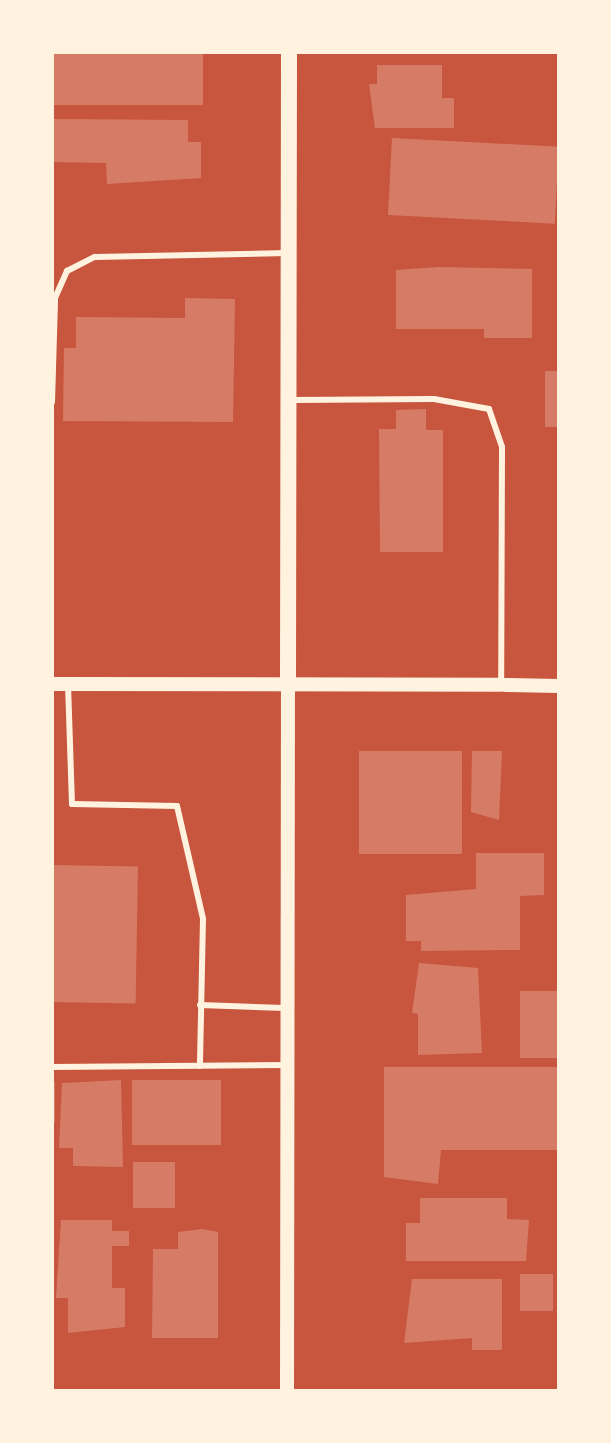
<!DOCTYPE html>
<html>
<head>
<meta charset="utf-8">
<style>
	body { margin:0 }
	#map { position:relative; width:611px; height:1443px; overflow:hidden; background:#c8553d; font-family:Commissioner,sans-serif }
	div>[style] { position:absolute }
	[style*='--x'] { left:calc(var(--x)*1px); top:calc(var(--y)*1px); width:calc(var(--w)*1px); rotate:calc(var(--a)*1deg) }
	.building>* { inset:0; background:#d67c66; transform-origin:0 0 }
	.service>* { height:6px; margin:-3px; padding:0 3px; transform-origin:3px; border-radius:3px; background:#fff3e0 }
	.tertiary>* { height:14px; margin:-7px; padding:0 7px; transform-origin:7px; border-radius:7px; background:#fff3e0 }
	.secondary>* { height:16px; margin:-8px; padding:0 8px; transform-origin:8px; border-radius:8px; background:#fff3e0 }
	span { translate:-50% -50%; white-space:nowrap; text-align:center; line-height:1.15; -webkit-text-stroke:8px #fff3e0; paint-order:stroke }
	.frame { position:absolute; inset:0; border:54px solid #fff3e0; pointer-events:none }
</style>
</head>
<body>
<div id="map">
	<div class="building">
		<div style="left:52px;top:52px;width:151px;height:53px"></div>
		<div style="clip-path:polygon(377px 65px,442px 65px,442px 98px,454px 98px,454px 128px,375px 128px,369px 84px,377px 84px)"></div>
		<div style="clip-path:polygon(52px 119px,188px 120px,188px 142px,201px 142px,201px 178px,107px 184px,106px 163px,52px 162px)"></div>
		<div style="left:392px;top:138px;width:167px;height:77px;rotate:3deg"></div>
		<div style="clip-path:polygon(439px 267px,532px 269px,532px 338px,484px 338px,484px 329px,396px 329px,396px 270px)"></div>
		<div style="clip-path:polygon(185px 298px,235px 299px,233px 422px,63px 421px,64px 348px,76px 348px,76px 317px,185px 318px)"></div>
		<div style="left:545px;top:371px;width:14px;height:56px"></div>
		<div style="clip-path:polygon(426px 409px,426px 430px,443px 430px,443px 552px,380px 552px,379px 429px,396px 429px,396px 410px)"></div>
		<div style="left:359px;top:751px;width:103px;height:103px"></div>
		<div style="clip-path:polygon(472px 751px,502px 751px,499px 820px,471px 812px)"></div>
		<div style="clip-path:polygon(476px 853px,544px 853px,544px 895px,520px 896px,520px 950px,421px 951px,421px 941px,406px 941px,406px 895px,476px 889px)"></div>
		<div style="left:52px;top:865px;width:86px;height:137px;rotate:1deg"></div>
		<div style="clip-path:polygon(419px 963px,478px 968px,482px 1053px,418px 1055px,418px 1014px,412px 1013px)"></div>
		<div style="left:520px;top:991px;width:39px;height:67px"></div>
		<div style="clip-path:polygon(384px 1067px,559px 1067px,559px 1150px,441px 1150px,438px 1184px,384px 1177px)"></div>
		<div style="clip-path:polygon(121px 1080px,123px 1167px,73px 1166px,73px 1148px,59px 1148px,62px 1083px)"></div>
		<div style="left:132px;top:1080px;width:89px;height:65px"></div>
		<div style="left:52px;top:1082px;width:3px;height:41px"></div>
		<div style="left:133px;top:1162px;width:42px;height:46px"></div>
		<div style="clip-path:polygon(420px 1198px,507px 1198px,507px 1219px,529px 1220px,526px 1261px,406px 1261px,406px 1223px,420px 1223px)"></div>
		<div style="clip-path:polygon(61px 1220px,112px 1220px,112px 1231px,129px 1231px,129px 1246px,112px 1246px,112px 1288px,125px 1288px,125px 1327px,68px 1333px,68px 1298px,56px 1298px)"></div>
		<div style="clip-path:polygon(202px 1229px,218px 1232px,218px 1338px,152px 1338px,153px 1249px,178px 1249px,178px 1232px)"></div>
		<div style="left:520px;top:1274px;width:33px;height:37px"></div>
		<div style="clip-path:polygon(412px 1279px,502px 1279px,502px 1350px,472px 1350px,472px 1338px,404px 1343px)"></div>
	</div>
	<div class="service">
		<div style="--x:292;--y:400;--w:142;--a:-0.4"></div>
		<div style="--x:434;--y:399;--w:56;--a:10.3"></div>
		<div style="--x:489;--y:409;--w:40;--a:71.1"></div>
		<div style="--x:502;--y:447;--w:238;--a:90.2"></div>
		<div style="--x:52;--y:402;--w:104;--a:-88.3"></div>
		<div style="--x:55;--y:298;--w:30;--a:-66"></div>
		<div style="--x:67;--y:271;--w:31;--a:-27"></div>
		<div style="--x:95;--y:257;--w:193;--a:-1.2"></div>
		<div style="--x:68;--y:684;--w:120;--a:88.1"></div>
		<div style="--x:72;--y:804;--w:105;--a:1.1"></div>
		<div style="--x:177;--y:806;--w:116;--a:77"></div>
		<div style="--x:203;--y:919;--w:147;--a:91.2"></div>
		<div style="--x:200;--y:1005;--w:85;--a:2"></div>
		<div style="--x:52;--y:1067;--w:233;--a:-0.5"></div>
	</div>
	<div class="tertiary">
		<div style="--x:52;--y:684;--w:449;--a:0.1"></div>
		<div style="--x:505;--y:685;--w:54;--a:1.1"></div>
		<div style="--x:287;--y:1391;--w:707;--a:-89.92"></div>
	</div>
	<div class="secondary">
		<div style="--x:288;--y:684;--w:632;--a:-89.91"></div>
	</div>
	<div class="frame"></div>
</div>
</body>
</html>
